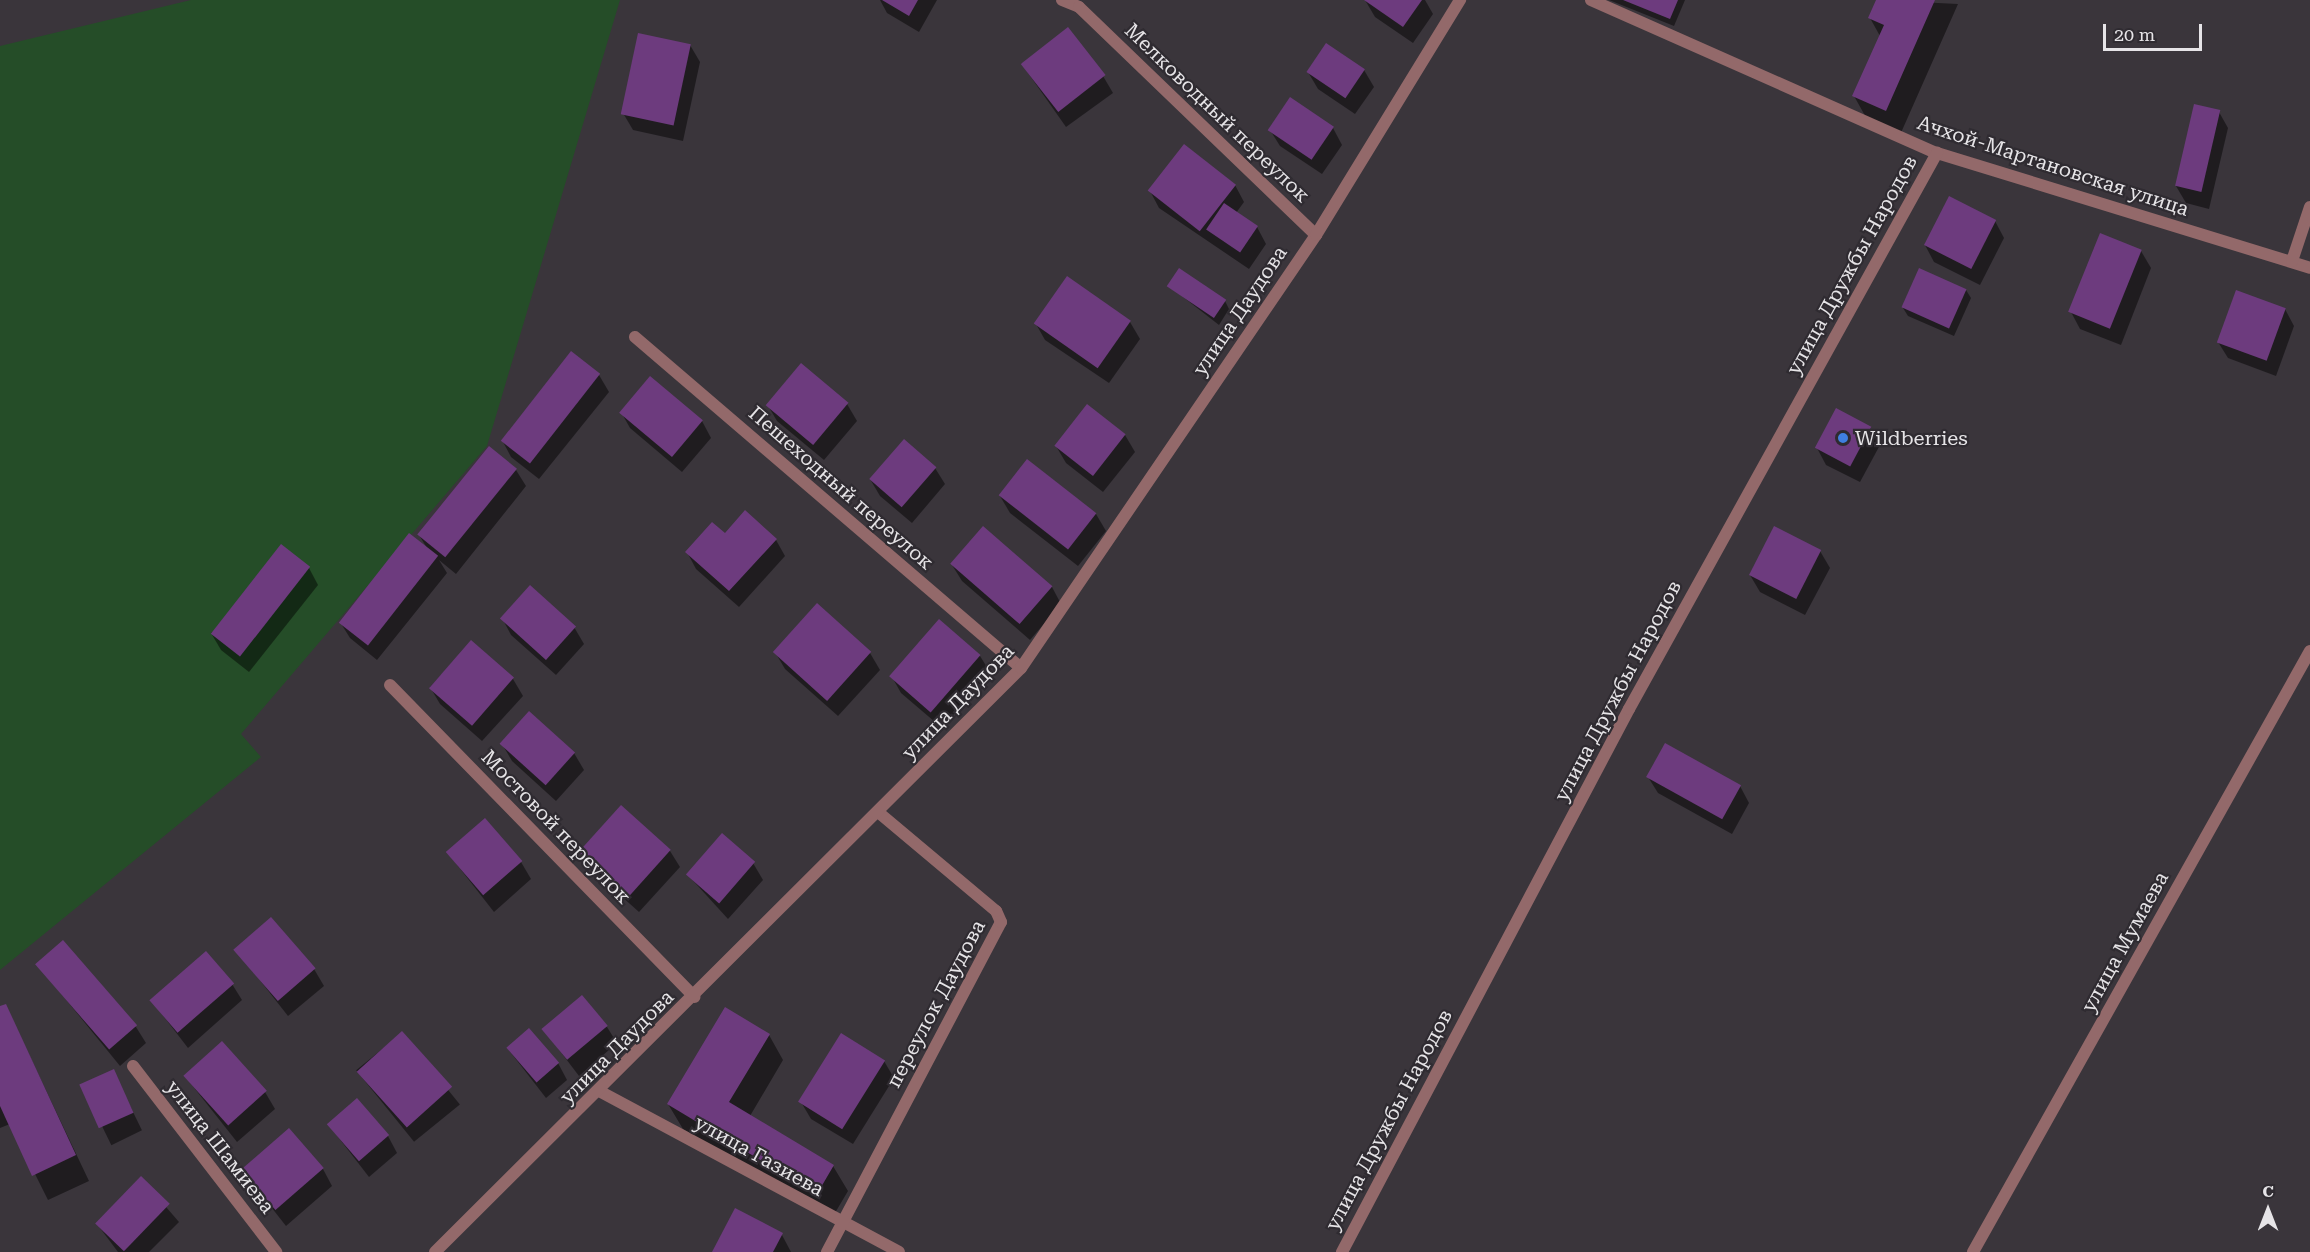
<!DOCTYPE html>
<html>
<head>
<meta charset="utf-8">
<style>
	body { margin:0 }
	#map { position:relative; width:2310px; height:1252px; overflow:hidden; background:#3a353b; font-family:"Roboto Serif",serif }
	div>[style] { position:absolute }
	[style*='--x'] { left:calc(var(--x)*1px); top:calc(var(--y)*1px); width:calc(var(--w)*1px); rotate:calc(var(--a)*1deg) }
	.green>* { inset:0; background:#254d28 }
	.shadow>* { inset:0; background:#0007; transform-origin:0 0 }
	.building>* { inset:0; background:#6d3b7e; transform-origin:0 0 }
	.minor>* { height:12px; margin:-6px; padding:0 6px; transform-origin:6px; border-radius:6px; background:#93696a }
	.tertiary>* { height:12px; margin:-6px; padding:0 6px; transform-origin:6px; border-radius:6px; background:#93696a }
	.dots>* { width:16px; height:16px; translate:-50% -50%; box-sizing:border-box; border:3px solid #2f2b31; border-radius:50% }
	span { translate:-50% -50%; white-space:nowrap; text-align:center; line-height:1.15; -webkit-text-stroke:4.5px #2f2b31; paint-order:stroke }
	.street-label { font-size:20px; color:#e6e4e7 }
	.poi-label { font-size:20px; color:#e6e4e7 }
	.left { translate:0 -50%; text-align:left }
	.north { position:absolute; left:2238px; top:1180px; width:60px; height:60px; -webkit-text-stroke:4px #2f2b31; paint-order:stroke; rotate:0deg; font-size:16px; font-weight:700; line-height:24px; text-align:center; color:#e6e4e7 }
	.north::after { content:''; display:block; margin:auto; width:21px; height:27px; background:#e6e4e7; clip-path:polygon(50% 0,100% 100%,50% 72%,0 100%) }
	.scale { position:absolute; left:2103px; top:24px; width:99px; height:27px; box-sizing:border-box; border:3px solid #e6e4e7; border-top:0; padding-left:8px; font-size:18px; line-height:21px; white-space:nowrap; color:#e6e4e7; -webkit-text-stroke:4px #2f2b31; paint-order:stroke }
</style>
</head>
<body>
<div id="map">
	<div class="green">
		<div style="clip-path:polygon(191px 0,620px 0,487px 446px,241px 734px,261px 757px,0 970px,0 46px)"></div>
	</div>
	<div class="shadow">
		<div style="clip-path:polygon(880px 0,937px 0,919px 32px,887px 13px)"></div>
		<div style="clip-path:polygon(1365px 0,1425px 0,1433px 14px,1413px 43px,1375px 17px)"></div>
		<div style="clip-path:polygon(1609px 0,1685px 0,1674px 26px)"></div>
		<div style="clip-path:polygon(1878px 0,1958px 4px,1900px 135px,1868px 121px,1854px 96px,1880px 36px,1870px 18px)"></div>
		<div style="clip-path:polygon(690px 45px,700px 62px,683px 141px,633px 130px,623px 113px)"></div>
		<div style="clip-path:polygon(1021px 63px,1103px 76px,1113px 93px,1066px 127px)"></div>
		<div style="clip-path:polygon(1364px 70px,1374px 87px,1355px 114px,1318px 89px,1308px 72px)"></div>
		<div style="clip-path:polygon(2219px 112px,2228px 128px,2209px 209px,2186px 203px,2176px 186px)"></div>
		<div style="clip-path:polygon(1333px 128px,1342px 145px,1322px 174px,1280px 146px,1270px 130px)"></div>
		<div style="clip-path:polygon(1235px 185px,1244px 202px,1236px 213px,1257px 227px,1266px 244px,1249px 269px,1159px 208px,1150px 191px)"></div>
		<div style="clip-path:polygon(1995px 221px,2004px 238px,1980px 285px,1934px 262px,1925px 245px)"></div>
		<div style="clip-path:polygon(2141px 251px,2151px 268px,2121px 345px,2080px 329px,2071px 312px)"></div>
		<div style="clip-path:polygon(1169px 286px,1225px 301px,1229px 309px,1219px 325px)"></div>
		<div style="clip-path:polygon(1966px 290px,1971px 298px,1954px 336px,1908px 316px,1903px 308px)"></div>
		<div style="clip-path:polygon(2285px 309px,2294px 326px,2276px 376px,2228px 358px,2218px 342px)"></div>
		<div style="clip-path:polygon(1130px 322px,1140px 339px,1109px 383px,1045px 340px,1036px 324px)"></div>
		<div style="clip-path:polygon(599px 375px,609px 392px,539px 479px,511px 457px,502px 440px)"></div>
		<div style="clip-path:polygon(767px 404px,847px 404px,857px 421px,824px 460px,777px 421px)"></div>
		<div style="clip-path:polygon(621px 412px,702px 421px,711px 438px,682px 472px,630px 428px)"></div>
		<div style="clip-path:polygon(1870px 428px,1880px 445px,1860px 482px,1826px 465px,1817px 448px)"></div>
		<div style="clip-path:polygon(1125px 435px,1135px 452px,1103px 492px,1066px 463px,1056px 446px)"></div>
		<div style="clip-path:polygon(935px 468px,945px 484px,912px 523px,880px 496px,870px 479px)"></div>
		<div style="clip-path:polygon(516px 470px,526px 486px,456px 574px,439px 560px,447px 573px,377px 660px,350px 638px,340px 622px,427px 548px,419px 535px)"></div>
		<div style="clip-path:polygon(1000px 496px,1096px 514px,1106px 531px,1078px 566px,1010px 513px)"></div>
		<div style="clip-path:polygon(725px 535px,776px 540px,785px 556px,739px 607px,696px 569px,687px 552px)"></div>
		<div style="clip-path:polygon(1820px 551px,1830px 568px,1805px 615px,1760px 592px,1750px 575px)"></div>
		<div style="clip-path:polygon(952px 565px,1052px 587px,1061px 604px,1030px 640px,962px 581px)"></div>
		<div style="clip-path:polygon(309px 568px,318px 585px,249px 672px,221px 650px,211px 633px)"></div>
		<div style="clip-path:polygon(502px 618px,574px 627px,584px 644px,556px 675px,511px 635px)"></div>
		<div style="clip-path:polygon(471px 642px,513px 679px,523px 696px,482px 741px,440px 704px,430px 687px)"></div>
		<div style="clip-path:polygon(775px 652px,870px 653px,880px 670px,838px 716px,785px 669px)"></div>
		<div style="clip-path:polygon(980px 656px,990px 672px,942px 728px,901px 693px,892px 677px)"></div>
		<div style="clip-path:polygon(529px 713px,574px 753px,584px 770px,556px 801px,512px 761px,502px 744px)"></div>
		<div style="clip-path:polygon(1648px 777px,1740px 786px,1749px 803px,1732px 834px,1658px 793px)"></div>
		<div style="clip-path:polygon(670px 851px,680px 867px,639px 912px,591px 869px,581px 852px)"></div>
		<div style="clip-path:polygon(447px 852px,521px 862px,531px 879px,494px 912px)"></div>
		<div style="clip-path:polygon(753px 863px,763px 880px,728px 919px,687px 874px)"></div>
		<div style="clip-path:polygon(236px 950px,314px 969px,324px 986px,288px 1016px)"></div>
		<div style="clip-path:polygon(37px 964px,136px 1027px,146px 1043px,120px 1066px)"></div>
		<div style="clip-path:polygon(232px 984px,242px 1000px,188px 1048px,151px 1000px)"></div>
		<div style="clip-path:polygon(6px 1006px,89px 1181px,48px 1200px,10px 1124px,0 1128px,0 1008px)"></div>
		<div style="clip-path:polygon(607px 1027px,617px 1043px,579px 1076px,544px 1030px)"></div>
		<div style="left:402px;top:1033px;width:92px;height:59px;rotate:51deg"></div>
		<div style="clip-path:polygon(769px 1035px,783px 1060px,750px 1116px,833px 1166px,848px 1191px,832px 1218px,683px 1129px,668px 1104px)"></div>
		<div style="clip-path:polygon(508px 1049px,558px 1063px,567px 1080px,546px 1098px)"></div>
		<div style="clip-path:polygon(884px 1061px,894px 1078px,853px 1144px,811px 1119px,801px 1102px)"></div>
		<div style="left:113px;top:1071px;width:66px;height:34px;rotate:64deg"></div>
		<div style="clip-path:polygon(184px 1075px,265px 1092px,275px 1109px,237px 1142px)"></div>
		<div style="clip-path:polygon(328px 1124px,388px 1136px,397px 1153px,369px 1177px)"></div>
		<div style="clip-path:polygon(323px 1169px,332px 1186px,286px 1226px,242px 1170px)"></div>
		<div style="clip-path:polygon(141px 1178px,179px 1222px,149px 1252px,118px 1252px,97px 1224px)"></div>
		<div style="clip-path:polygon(782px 1235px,791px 1252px,713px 1252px)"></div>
	</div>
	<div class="building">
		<div style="clip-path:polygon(882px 0,918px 0,909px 16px)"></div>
		<div style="clip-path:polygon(1364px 0,1422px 0,1403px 27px)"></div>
		<div style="clip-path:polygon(1623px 0,1678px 0,1670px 19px)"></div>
		<div style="clip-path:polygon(1876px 0,1935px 0,1886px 111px,1852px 96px,1884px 25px,1868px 18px)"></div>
		<div style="left:1068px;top:27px;width:61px;height:60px;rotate:52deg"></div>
		<div style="left:638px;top:33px;width:54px;height:83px;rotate:12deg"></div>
		<div style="left:1326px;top:43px;width:47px;height:35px;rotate:34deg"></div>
		<div style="left:1290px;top:97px;width:53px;height:40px;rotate:34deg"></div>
		<div style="left:2194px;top:104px;width:27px;height:84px;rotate:13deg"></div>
		<div style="left:1184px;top:144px;width:66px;height:59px;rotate:38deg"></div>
		<div style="left:1949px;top:196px;width:53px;height:55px;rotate:27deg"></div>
		<div style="left:1224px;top:203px;width:41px;height:32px;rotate:34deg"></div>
		<div style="left:2100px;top:233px;width:45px;height:85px;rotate:22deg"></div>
		<div style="left:1179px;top:268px;width:57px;height:22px;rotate:34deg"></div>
		<div style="left:1919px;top:268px;width:52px;height:43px;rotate:24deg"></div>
		<div style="left:1067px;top:276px;width:78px;height:58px;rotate:35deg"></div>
		<div style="left:2236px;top:290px;width:53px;height:56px;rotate:20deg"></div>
		<div style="left:571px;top:351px;width:37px;height:114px;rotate:38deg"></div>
		<div style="left:801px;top:363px;width:62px;height:55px;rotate:40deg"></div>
		<div style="left:650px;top:376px;width:69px;height:48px;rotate:40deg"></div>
		<div style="left:1087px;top:404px;width:49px;height:53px;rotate:38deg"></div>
		<div style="left:1836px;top:408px;width:40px;height:45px;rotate:28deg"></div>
		<div style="left:904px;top:439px;width:43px;height:53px;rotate:41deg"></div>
		<div style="left:489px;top:446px;width:36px;height:114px;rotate:39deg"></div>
		<div style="left:1027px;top:459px;width:88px;height:46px;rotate:38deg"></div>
		<div style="clip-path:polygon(745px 510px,777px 539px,729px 591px,685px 552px,712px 522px,725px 533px)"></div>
		<div style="left:983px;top:526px;width:92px;height:50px;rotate:41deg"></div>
		<div style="left:1774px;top:526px;width:53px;height:55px;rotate:27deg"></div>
		<div style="left:409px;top:533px;width:37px;height:114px;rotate:38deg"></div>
		<div style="left:281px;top:544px;width:37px;height:114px;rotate:38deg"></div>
		<div style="left:530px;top:585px;width:62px;height:45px;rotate:42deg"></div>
		<div style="left:817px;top:603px;width:73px;height:66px;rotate:42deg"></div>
		<div style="left:939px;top:619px;width:55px;height:76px;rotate:41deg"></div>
		<div style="left:471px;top:640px;width:57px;height:64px;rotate:41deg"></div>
		<div style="left:529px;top:711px;width:62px;height:44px;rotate:42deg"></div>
		<div style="left:1665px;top:743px;width:87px;height:39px;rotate:29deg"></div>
		<div style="left:621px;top:805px;width:67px;height:63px;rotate:42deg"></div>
		<div style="left:485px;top:818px;width:57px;height:52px;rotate:49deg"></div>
		<div style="left:722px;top:833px;width:44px;height:55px;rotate:41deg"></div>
		<div style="left:271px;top:917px;width:68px;height:50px;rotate:49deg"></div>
		<div style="left:63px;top:940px;width:113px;height:37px;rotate:49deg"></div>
		<div style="left:206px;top:951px;width:43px;height:75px;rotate:49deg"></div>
		<div style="left:582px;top:995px;width:40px;height:53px;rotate:50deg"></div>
		<div style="clip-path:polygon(6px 1004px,76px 1155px,32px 1176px,0 1106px,0 1006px)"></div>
		<div style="clip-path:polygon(725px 1007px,770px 1034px,729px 1102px,834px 1165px,817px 1194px,667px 1104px)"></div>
		<div style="left:529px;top:1028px;width:46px;height:30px;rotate:49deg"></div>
		<div style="left:402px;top:1031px;width:75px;height:61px;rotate:48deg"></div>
		<div style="left:841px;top:1033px;width:52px;height:81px;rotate:32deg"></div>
		<div style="left:222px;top:1041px;width:67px;height:52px;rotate:48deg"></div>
		<div style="left:114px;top:1069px;width:48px;height:38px;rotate:66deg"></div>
		<div style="left:357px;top:1098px;width:49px;height:40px;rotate:49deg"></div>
		<div style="left:289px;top:1128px;width:53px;height:64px;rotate:49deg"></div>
		<div style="left:141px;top:1176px;width:40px;height:66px;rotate:44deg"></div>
		<div style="clip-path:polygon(735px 1208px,783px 1233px,773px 1252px,712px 1252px)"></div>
	</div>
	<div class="minor">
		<div style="--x:1062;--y:0;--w:18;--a:22"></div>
		<div style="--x:1079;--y:7;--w:329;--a:43.9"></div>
		<div style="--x:1591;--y:0;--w:378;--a:23.9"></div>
		<div style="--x:1937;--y:153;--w:390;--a:17.1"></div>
		<div style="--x:2292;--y:261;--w:57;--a:-71.6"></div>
		<div style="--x:635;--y:337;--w:508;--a:40.61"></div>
		<div style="--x:390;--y:685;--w:436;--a:45.7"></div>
		<div style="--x:133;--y:1066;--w:235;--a:52.4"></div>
		<div style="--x:601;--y:1092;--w:338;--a:28.2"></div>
		<div style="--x:827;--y:1252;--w:373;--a:-62.2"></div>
		<div style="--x:1001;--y:922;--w:12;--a:-114"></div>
		<div style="--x:996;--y:911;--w:154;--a:-140"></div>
		<div style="--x:1342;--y:1252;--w:614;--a:-62.14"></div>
		<div style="--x:1629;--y:709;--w:636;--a:-61.02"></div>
		<div style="--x:1973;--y:1252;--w:689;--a:-60.72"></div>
	</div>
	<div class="tertiary">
		<div style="--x:435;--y:1252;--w:827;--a:-44.9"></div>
		<div style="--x:1021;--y:668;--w:524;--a:-55.73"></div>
		<div style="--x:1316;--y:235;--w:276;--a:-58.5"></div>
	</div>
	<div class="dots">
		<div style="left:1843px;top:438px;background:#3f7fe0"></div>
	</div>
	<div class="street-label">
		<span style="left:1217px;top:113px;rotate:44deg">Мелководный переулок</span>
		<span style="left:2053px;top:166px;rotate:18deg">Ачхой-Мартановская улица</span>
		<span style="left:1852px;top:265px;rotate:-61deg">улица Дружбы Народов</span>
		<span style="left:1240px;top:311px;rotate:-56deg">улица Даудова</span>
		<span style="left:841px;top:488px;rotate:41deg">Пешеходный переулок</span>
		<span style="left:1618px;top:691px;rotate:-62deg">улица Дружбы Народов</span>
		<span style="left:958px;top:702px;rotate:-46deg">улица Даудова</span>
		<span style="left:556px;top:827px;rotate:46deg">Мостовой переулок</span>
		<span style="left:2125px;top:942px;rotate:-61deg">улица Мумаева</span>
		<span style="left:936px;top:1004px;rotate:-62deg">переулок Даудова</span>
		<span style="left:617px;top:1047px;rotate:-45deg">улица Даудова</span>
		<span style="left:1389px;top:1120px;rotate:-62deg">улица Дружбы Народов</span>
		<span style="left:220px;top:1147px;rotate:52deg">улица Шамиева</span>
		<span style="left:759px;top:1156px;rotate:29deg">улица Газиева</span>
	</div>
	<div class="poi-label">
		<span class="left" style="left:1855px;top:438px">Wildberries</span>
	</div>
	<div class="north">С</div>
	<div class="scale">20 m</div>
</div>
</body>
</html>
